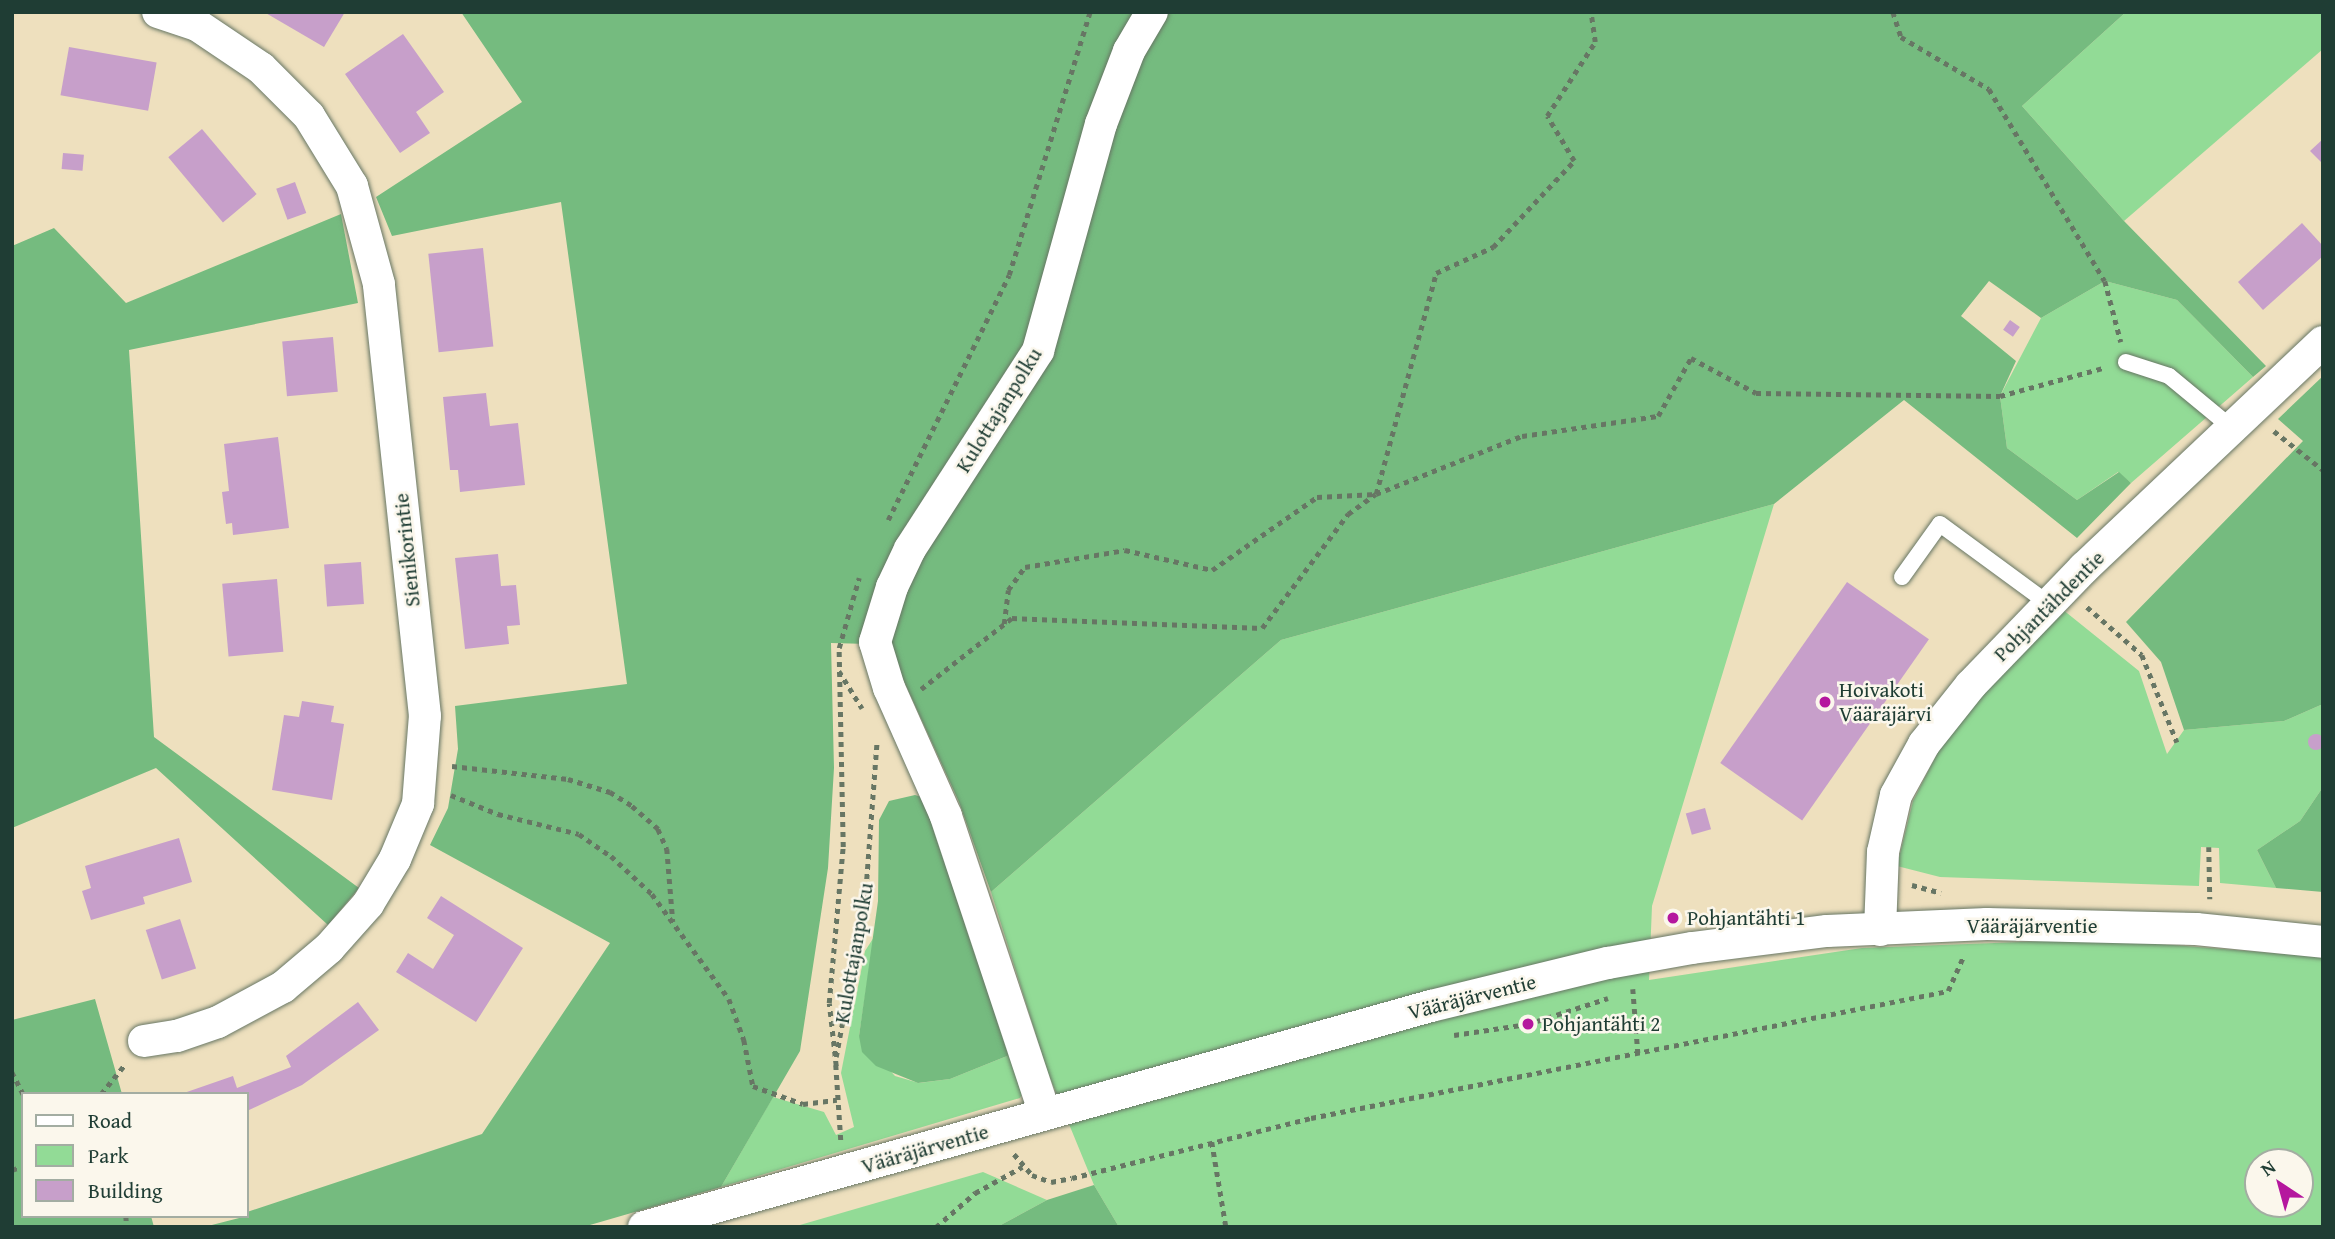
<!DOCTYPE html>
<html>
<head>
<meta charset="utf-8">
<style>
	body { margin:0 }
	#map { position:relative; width:2335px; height:1239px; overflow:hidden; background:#eee0be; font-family:"Gentium Book Plus",serif }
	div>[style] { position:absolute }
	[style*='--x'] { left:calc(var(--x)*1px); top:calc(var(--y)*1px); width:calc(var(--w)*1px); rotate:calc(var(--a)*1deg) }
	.green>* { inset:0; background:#92db96 }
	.forest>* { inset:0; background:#75bb7f }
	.building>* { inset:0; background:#c79fca; transform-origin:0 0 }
	.round { border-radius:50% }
	.path>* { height:4.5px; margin-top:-2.25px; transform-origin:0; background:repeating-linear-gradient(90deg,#677664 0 5px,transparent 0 10px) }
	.roads { filter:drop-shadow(0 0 2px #677664) drop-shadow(0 0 2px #677664) }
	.lane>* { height:16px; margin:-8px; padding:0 8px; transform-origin:8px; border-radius:8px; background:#fff }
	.street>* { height:32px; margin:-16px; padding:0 16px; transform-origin:16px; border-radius:16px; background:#fff }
	.dots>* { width:19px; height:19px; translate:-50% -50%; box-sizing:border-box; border:4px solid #fbf7ec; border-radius:50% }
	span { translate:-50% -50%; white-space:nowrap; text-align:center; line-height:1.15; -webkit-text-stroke:5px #fbf7ec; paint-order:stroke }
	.street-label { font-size:21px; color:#1f3d34 }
	.poi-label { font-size:21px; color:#1f3d34 }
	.left { translate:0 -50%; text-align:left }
	.frame { position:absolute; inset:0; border:14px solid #1f3d34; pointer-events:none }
	.legend { position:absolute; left:21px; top:1092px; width:228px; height:126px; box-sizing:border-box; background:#fbf7ec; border:2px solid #a3ada2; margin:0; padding:9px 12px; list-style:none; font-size:21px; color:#1f3d34 }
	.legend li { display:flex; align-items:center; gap:14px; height:35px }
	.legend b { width:35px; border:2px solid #a3ada2 }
	.north { position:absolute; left:2244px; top:1148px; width:70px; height:70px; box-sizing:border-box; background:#fbf7ec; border:2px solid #a3ada2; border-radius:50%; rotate:324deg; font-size:19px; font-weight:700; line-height:28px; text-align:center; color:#1f3d34 }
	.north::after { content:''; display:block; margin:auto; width:24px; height:32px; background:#b5179e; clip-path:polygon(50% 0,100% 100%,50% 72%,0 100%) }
</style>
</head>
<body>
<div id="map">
	<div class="green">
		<div style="clip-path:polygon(2126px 12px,2323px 12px,2323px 49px,2124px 221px,2022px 106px)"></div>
		<div style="clip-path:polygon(2105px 281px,2177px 300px,2253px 377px,2131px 483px,2118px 472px,2077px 500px,2007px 448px,2000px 396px,2041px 318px)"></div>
		<div style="clip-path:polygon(evenodd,1774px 504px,1652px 906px,1649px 980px,1862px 948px,2098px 939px,2323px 957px,2323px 1227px,1119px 1227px,1094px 1185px,1048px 1073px,991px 892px,1281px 640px,1774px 504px,2258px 1162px,2300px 1162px,2300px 1204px,2258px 1204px,2258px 1162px)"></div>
		<div style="clip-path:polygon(2062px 609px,2139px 671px,2167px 754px,2184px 730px,2284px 721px,2323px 704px,2323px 787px,2300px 821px,2257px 850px,2276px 888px,2220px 883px,2219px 848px,2201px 847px,2199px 886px,1940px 877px,1897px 866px,1913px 801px,1939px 750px,1984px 691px)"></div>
		<div style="clip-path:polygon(874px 937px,859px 1036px,895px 1076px,919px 1083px,950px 1079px,1012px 1054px,1023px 1092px,1020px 1098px,721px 1187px,773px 1097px,824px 1112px,836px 1135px,854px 1127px,841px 1073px,865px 951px)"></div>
		<div style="clip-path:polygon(983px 1172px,1047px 1200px,997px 1227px,793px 1227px)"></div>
	</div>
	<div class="forest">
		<div style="clip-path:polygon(461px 12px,2126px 12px,2022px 106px,2124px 221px,2266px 366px,2253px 377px,2177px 300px,2105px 281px,2041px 318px,1989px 281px,1961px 316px,2016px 361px,2000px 396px,2007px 448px,2077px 500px,2119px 472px,2131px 483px,2077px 538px,1904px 400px,1774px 504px,1281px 640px,991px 892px,959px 802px,893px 657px,869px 644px,831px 643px,834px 768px,828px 868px,800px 1051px,721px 1187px,583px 1227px,204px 1227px,247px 1216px,247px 1212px,482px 1134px,610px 943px,430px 845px,448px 808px,458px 749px,455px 706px,627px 684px,561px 202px,392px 236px,376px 197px,522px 102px)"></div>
		<div style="clip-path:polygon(341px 214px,358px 303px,129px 350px,154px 737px,359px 888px,328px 925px,156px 768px,12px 828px,12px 246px,54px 228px,126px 303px)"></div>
		<div style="clip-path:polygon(2323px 376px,2323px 704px,2284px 721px,2184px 730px,2161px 662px,2126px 622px,2303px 441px,2278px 419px)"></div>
		<div style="clip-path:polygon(2323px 787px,2323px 892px,2276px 888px,2257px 850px,2300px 821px)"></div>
		<div style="clip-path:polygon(915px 795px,925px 798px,1012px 1054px,950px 1079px,918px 1083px,876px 1066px,862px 1052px,859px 1036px,878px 901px,879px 820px,889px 801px)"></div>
		<div style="clip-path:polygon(95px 999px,122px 1094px,23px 1094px,23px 1216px,151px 1216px,154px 1227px,12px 1227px,12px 1020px)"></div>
		<div style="clip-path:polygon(1094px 1185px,1119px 1227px,997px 1227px,1047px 1200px)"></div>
	</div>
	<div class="building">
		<div style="clip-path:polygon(264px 12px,345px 12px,324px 47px)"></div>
		<div style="clip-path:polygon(403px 34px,444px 92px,416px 112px,430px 133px,400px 153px,345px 74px)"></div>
		<div style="left:69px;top:47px;width:89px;height:49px;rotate:10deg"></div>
		<div style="left:202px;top:129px;width:85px;height:44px;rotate:50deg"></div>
		<div style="clip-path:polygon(2323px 139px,2323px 164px,2310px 151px)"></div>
		<div style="left:63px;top:153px;width:21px;height:16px;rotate:5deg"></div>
		<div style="left:295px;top:182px;width:33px;height:20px;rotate:70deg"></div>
		<div style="clip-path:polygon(2302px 223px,2323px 246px,2323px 256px,2263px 310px,2238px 282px)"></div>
		<div style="left:483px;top:248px;width:99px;height:55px;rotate:84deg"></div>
		<div style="left:2010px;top:320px;width:12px;height:12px;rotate:35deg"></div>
		<div style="left:333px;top:337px;width:55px;height:51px;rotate:85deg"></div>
		<div style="clip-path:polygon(486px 393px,490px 426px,518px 423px,525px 485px,460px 492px,458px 470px,450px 470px,443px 397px)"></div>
		<div style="clip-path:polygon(278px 437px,289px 528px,233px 535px,232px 523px,226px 524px,222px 492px,229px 491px,224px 444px)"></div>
		<div style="clip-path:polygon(498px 554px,501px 586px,516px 585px,520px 625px,507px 626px,509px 644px,465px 649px,455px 558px)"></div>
		<div style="left:361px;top:562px;width:42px;height:37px;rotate:86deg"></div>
		<div style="left:277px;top:579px;width:73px;height:55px;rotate:85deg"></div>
		<div style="left:1847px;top:582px;width:100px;height:221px;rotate:35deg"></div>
		<div style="clip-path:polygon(302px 701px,334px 706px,331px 722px,344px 724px,332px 800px,272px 790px,284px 715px,299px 717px)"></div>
		<div class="round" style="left:2308px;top:734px;width:16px;height:16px"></div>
		<div style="left:1705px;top:808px;width:22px;height:20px;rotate:74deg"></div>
		<div style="clip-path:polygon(179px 838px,192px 882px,143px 897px,145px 904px,91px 920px,82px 891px,91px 888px,85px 866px)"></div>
		<div style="clip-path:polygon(441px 896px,523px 948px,476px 1022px,396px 972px,408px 953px,433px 969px,454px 935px,427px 918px)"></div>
		<div style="left:180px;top:919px;width:52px;height:36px;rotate:72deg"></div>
		<div style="clip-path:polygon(358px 1002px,379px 1030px,302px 1085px,247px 1111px,247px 1094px,181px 1094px,233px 1076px,237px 1088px,291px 1067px,286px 1056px)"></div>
	</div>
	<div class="path">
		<div style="--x:1893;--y:12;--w:26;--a:72"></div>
		<div style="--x:1901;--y:37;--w:102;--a:30.6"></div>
		<div style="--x:1989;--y:89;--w:224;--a:58.9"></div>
		<div style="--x:2105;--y:281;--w:63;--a:75.3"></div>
		<div style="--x:2274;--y:431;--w:63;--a:38.5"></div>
		<div style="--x:888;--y:520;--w:273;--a:-63.7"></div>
		<div style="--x:1009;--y:275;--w:275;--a:-72.9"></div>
		<div style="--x:2087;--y:607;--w:73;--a:41.1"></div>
		<div style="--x:2142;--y:655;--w:94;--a:68.1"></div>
		<div style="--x:1004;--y:624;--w:34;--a:-83"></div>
		<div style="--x:1008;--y:590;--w:29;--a:-54"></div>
		<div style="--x:1025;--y:567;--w:101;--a:-9.6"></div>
		<div style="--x:1125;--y:550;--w:89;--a:12.9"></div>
		<div style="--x:1212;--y:570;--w:128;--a:-34.8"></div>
		<div style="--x:1317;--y:497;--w:59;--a:-2.9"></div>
		<div style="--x:1376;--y:494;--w:229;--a:-74.8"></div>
		<div style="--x:1436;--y:273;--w:63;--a:-24.5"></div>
		<div style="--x:1493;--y:247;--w:118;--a:-46.7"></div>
		<div style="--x:1574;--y:161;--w:52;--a:-121"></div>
		<div style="--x:1547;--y:116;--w:88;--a:-57"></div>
		<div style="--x:1595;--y:42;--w:30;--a:-98"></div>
		<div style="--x:839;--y:671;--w:44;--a:58.1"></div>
		<div style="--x:921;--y:689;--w:115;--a:-38"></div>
		<div style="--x:1012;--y:618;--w:250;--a:2.3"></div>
		<div style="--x:1262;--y:628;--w:143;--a:-53"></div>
		<div style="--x:1348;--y:514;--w:34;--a:-36"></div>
		<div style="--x:1376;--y:494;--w:157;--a:-21.7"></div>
		<div style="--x:1522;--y:436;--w:137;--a:-8.4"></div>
		<div style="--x:1658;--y:416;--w:67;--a:-60.4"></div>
		<div style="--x:1691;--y:358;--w:74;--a:28.3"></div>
		<div style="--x:1756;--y:393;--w:244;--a:0.7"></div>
		<div style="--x:2000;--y:396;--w:107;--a:-15.2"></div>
		<div style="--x:452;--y:766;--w:117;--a:6.4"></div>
		<div style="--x:568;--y:779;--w:44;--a:17.2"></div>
		<div style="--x:610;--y:792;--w:26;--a:32"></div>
		<div style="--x:632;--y:806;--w:35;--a:41"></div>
		<div style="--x:658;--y:829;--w:22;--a:66"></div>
		<div style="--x:667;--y:849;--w:73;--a:85.3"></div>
		<div style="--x:451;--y:795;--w:51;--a:22"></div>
		<div style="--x:498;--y:814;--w:83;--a:13.9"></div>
		<div style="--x:579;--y:834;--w:39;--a:35"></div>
		<div style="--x:611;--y:856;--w:56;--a:42.8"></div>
		<div style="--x:652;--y:894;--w:130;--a:53.7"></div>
		<div style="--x:729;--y:999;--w:44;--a:69.9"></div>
		<div style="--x:744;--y:1040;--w:47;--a:78.9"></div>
		<div style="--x:753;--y:1086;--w:53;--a:19.8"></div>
		<div style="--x:803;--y:1104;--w:34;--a:-7"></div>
		<div style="--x:2209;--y:847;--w:52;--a:88.9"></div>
		<div style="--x:1912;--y:885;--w:30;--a:15"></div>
		<div style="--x:1633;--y:989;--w:64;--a:85.5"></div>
		<div style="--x:1454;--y:1035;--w:75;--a:-8.5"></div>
		<div style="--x:1528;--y:1024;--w:84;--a:-18"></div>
		<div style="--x:836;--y:1057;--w:161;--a:-79.6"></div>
		<div style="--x:865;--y:899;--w:159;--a:-85.7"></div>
		<div style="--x:836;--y:1065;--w:75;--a:86.2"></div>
		<div style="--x:836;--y:1066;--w:63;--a:-96.3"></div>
		<div style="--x:829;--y:1003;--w:157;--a:-84.9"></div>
		<div style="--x:843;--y:847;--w:199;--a:-91.2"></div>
		<div style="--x:839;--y:648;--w:73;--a:-74.1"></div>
		<div style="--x:12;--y:1072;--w:25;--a:63"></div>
		<div style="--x:101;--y:1094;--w:38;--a:-51"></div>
		<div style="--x:1212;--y:1142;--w:86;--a:80.6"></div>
		<div style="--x:1014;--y:1154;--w:28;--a:49"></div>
		<div style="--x:1032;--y:1175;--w:20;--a:20"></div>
		<div style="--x:1051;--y:1182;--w:21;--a:-11"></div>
		<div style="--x:1072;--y:1178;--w:246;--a:-14.1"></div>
		<div style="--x:1311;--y:1118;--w:650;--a:-11.28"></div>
		<div style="--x:1948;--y:991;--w:37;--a:-66"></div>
		<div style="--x:12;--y:1170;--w:12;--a:-20"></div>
		<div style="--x:126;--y:1216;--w:11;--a:85"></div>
		<div style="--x:936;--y:1227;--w:52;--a:-41.1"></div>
		<div style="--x:975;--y:1193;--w:54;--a:-29"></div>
	</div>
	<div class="roads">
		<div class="lane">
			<div style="--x:2126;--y:362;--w:45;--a:18"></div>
			<div style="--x:2169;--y:376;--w:83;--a:39.6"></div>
			<div style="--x:1902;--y:577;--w:65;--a:-54.4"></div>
			<div style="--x:1940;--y:524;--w:135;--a:36.3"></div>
		</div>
		<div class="street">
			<div style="--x:1880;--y:930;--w:78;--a:-87.8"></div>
			<div style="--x:1883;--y:852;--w:58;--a:-77.2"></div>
			<div style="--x:1896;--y:795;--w:58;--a:-61.2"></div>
			<div style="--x:1924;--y:744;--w:75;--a:-51.5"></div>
			<div style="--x:1971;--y:685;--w:163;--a:-46"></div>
			<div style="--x:2084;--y:568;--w:329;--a:-43.4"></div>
			<div style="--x:144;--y:1041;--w:33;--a:-9"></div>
			<div style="--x:177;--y:1036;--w:43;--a:-18.9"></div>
			<div style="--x:218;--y:1022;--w:74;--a:-28.3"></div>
			<div style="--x:283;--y:987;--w:60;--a:-40.3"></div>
			<div style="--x:329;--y:948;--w:59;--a:-48.4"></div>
			<div style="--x:368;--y:904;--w:52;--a:-59"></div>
			<div style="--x:395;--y:859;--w:60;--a:-67.3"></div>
			<div style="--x:418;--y:804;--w:88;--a:-85.5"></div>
			<div style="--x:425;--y:716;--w:434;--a:-96.1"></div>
			<div style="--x:379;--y:284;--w:102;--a:-105.4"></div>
			<div style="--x:352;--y:186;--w:82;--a:-121.6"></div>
			<div style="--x:309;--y:116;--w:68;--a:-135"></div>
			<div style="--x:261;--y:68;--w:77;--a:-146.1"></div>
			<div style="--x:197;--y:25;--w:41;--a:-161.6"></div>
			<div style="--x:1045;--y:1114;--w:314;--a:-108.4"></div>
			<div style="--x:946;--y:816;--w:140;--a:-114"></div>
			<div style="--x:889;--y:688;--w:48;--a:-106.9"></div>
			<div style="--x:875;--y:642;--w:58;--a:-72.8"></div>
			<div style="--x:892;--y:587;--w:42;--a:-64.7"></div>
			<div style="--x:910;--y:549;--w:236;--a:-57.1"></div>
			<div style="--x:1038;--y:351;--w:236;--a:-74.5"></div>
			<div style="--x:1101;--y:124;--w:78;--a:-69"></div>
			<div style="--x:1129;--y:51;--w:45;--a:-59.5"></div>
			<div style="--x:644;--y:1227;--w:817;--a:-15.69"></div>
			<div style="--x:1431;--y:1006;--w:182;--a:-13.7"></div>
			<div style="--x:1608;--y:963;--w:85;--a:-10.1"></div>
			<div style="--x:1692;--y:948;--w:136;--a:-7.2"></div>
			<div style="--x:1827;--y:931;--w:160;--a:-2.5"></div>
			<div style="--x:1987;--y:924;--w:209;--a:1.4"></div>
			<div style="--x:2196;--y:929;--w:128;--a:5.8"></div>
		</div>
	</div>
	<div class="dots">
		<div style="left:1825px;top:702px;background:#b5179e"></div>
		<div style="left:1673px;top:918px;background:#b5179e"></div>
		<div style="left:1528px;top:1024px;background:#b5179e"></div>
	</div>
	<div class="street-label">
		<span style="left:999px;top:410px;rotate:-58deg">Kulottajanpolku</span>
		<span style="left:407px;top:550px;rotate:-96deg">Sienikorintie</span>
		<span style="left:2049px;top:606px;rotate:-45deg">Pohjantähdentie</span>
		<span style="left:2032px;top:926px">Vääräjärventie</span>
		<span style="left:854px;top:953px;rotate:-80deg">Kulottajanpolku</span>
		<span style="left:1472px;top:997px;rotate:-14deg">Vääräjärventie</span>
		<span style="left:925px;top:1149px;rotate:-16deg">Vääräjärventie</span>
	</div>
	<div class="poi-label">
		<span class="left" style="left:1839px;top:702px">Hoivakoti<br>Vääräjärvi</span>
		<span class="left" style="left:1687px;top:918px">Pohjantähti 1</span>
		<span class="left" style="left:1542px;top:1024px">Pohjantähti 2</span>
	</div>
	<div class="frame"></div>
	<ul class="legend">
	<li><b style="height:9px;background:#fff"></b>Road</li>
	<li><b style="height:19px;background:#92db96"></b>Park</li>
	<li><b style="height:19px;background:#c79fca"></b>Building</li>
	</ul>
	<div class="north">N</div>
</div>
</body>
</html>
